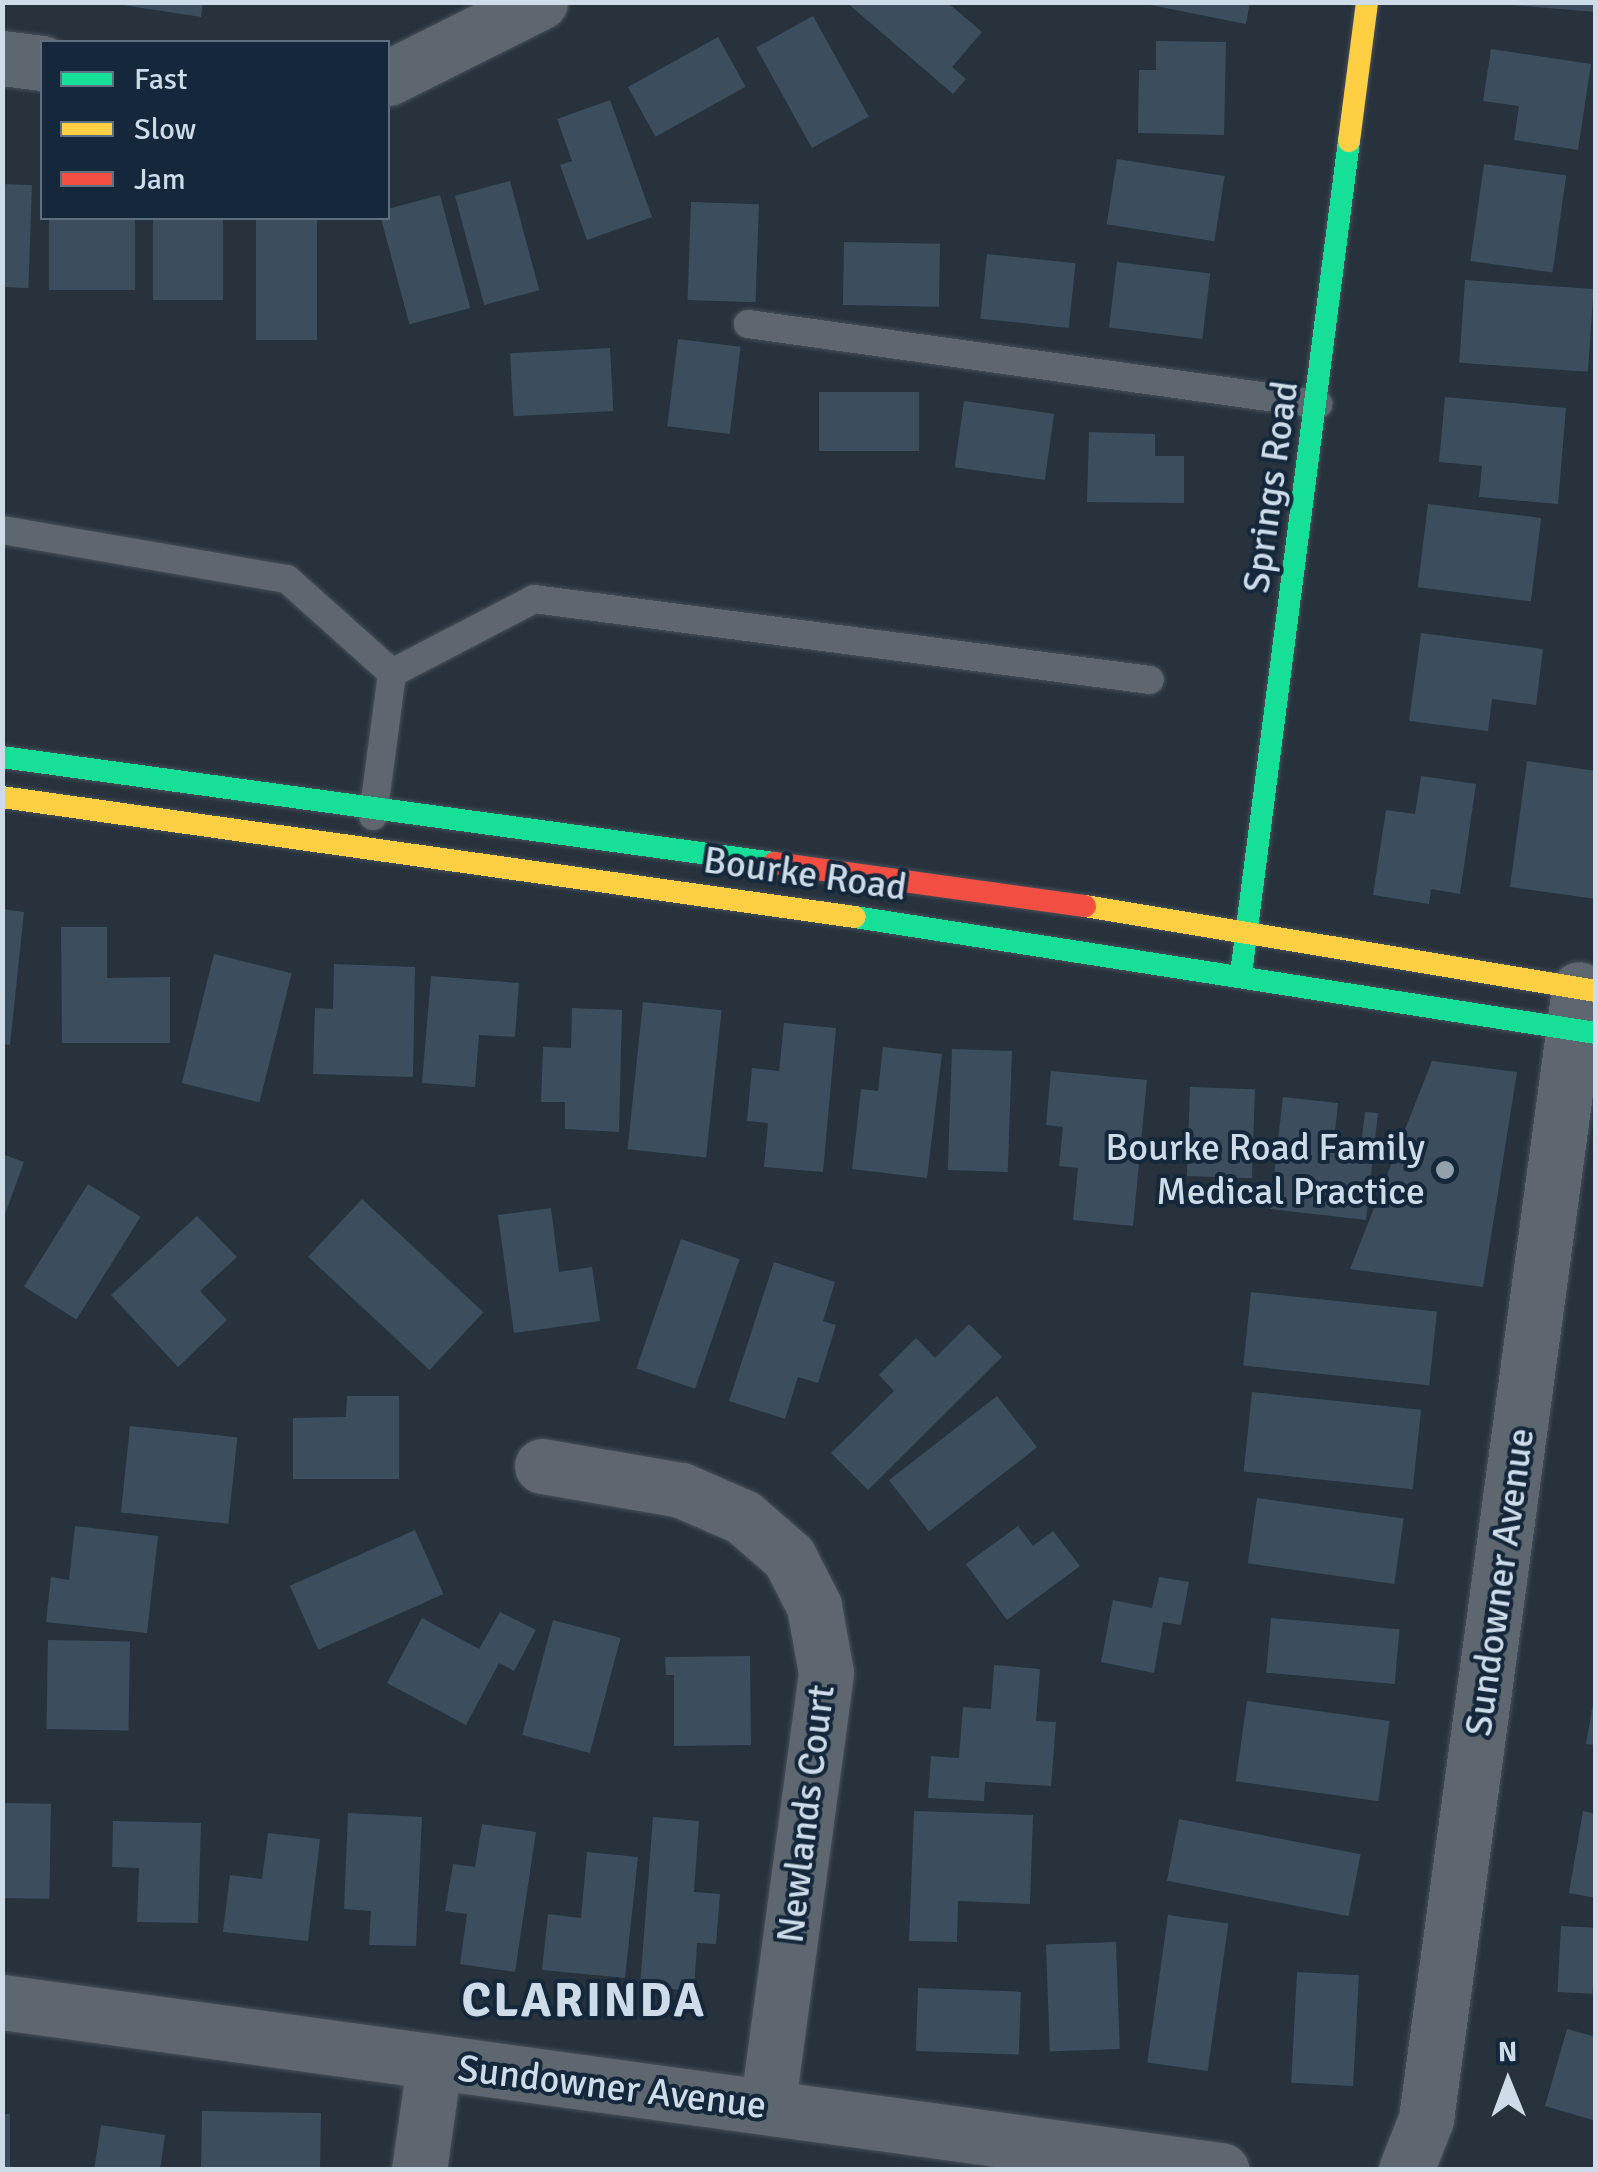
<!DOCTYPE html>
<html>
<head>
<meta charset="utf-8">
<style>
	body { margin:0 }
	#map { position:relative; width:1598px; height:2172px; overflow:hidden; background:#27323d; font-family:Signika,sans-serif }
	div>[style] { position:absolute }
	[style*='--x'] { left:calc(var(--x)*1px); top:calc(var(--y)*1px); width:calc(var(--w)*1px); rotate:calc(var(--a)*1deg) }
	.building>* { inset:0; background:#3c4d5d; transform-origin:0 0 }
	.roads { filter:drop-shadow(0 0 2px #46505a) drop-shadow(0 0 2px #46505a) }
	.lane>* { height:28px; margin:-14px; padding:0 14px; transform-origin:14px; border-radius:14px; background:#5e676f }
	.street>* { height:55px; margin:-27.5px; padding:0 27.5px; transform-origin:27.5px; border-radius:27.5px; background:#5e676f }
	.fast>* { height:22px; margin:-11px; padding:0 11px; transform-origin:11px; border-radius:11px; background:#16e098 }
	.slow>* { height:22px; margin:-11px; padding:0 11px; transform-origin:11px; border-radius:11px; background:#ffcf43 }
	.jam>* { height:22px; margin:-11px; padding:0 11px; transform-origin:11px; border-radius:11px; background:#f24e42 }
	.dots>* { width:28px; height:28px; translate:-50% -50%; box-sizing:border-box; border:5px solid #14273b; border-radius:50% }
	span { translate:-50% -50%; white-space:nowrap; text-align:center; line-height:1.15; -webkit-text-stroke:8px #14273b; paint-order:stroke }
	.street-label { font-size:38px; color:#cedbe8 }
	.poi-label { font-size:38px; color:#cedbe8 }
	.right { translate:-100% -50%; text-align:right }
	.district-label { font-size:48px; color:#cedbe8; font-weight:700; letter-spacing:2.5px }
	.frame { position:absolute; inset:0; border:5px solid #cedbe8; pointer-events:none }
	.legend { position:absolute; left:40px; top:40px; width:350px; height:180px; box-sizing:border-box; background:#14273b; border:2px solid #5e6f80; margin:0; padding:12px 18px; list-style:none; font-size:30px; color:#cedbe8 }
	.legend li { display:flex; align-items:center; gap:20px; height:50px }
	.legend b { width:50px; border:2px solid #5e6f80 }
	.north { position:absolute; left:1458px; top:2032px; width:100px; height:100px; -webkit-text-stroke:8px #14273b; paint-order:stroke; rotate:359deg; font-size:28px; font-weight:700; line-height:40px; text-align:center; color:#cedbe8 }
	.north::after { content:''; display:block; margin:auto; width:35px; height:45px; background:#cedbe8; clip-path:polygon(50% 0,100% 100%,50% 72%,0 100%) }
</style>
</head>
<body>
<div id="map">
	<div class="building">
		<div style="clip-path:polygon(103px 2px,203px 2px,201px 17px)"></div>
		<div style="clip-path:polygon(846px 2px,947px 2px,982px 32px,952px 67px,966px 79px,953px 94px)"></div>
		<div style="clip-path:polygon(1136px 2px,1250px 2px,1246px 24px)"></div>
		<div style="clip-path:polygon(1511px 2px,1596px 2px,1596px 12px,1511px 5px)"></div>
		<div style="left:813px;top:16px;width:115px;height:65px;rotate:61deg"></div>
		<div style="left:718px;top:37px;width:57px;height:103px;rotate:61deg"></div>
		<div style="clip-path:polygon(1156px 41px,1226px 42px,1224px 135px,1138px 133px,1139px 70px,1156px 70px)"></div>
		<div style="clip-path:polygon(1491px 49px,1591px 64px,1578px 150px,1514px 140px,1519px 106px,1483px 101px)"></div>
		<div style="clip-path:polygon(610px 100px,652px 217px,587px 240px,560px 165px,572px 161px,557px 119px)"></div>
		<div style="left:1117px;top:159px;width:109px;height:66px;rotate:9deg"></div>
		<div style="left:1484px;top:164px;width:83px;height:98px;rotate:8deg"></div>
		<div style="left:510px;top:181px;width:113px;height:57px;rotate:75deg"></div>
		<div style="left:2px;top:184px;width:30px;height:103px;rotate:2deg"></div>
		<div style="left:440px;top:195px;width:117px;height:63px;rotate:75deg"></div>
		<div style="left:691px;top:202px;width:68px;height:98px;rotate:2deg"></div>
		<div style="left:49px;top:218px;width:86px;height:72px"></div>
		<div style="left:153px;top:218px;width:70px;height:82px"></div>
		<div style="left:256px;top:218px;width:61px;height:122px"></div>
		<div style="left:844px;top:242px;width:96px;height:63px;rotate:1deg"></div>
		<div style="left:987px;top:254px;width:89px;height:65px;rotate:6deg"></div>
		<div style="left:1117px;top:262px;width:94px;height:66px;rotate:7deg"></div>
		<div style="left:1465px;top:280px;width:129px;height:83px;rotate:4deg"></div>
		<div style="left:678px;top:339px;width:63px;height:88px;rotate:7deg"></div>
		<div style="left:610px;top:348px;width:63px;height:100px;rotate:87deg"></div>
		<div style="left:819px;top:392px;width:100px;height:59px"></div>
		<div style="clip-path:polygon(1445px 397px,1566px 408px,1558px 504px,1479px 497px,1482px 466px,1439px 462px)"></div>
		<div style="left:964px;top:401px;width:91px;height:67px;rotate:8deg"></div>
		<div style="clip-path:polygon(1089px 432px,1155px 434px,1155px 456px,1184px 456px,1184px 503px,1087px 502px)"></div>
		<div style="left:1428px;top:504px;width:114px;height:84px;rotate:7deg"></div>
		<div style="clip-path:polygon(1421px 633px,1543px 649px,1536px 705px,1492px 699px,1488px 731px,1409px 721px)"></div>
		<div style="clip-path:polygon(1527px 761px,1596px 771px,1596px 899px,1510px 887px)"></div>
		<div style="clip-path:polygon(1421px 776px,1476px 784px,1460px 894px,1431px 889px,1429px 904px,1373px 895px,1386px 810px,1415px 814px)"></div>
		<div style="clip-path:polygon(2px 909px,24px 912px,10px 1045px,2px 1044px)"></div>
		<div style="clip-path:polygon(61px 927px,107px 927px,107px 978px,170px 977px,170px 1043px,62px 1043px)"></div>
		<div style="left:214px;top:954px;width:80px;height:133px;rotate:14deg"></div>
		<div style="clip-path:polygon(334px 964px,415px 967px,413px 1077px,313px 1074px,315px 1008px,333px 1009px)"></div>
		<div style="clip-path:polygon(431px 976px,519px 983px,515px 1037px,479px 1035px,475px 1087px,422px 1083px)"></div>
		<div style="left:643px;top:1002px;width:79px;height:148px;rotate:6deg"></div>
		<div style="clip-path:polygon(572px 1008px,622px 1010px,619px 1132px,565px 1129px,565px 1102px,541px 1102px,543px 1047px,571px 1048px)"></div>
		<div style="clip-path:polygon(784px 1023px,836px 1028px,823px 1172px,764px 1167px,768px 1123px,747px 1121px,752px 1068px,779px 1071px)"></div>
		<div style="clip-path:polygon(883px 1047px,942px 1054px,927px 1178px,852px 1169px,861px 1089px,878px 1091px)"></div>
		<div style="left:952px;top:1049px;width:60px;height:121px;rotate:2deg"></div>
		<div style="clip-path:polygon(1432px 1061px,1517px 1072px,1483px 1287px,1350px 1269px)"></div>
		<div style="clip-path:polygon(1051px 1071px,1147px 1080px,1133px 1226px,1073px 1220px,1078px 1168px,1059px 1166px,1063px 1127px,1046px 1125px)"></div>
		<div style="left:1190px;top:1087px;width:65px;height:89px;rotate:2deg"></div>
		<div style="clip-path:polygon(1283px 1097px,1338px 1103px,1334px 1142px,1361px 1145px,1365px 1112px,1378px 1113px,1366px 1220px,1270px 1209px)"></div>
		<div style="clip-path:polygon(2px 1154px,24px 1162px,3px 1220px,2px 1220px)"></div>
		<div style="left:88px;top:1184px;width:62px;height:121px;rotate:32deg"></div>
		<div style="left:362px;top:1199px;width:166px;height:79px;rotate:43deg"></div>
		<div style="clip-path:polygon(551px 1208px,559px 1272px,592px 1267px,600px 1321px,514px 1333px,498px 1215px)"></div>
		<div style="clip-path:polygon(197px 1216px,237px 1257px,200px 1291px,227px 1320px,178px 1367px,111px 1295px)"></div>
		<div style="left:681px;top:1239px;width:62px;height:137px;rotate:19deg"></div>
		<div style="clip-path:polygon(774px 1262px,835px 1282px,823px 1321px,836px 1325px,818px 1383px,798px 1377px,785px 1419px,729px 1401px)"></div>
		<div style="left:1251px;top:1292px;width:187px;height:74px;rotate:6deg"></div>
		<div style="clip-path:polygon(969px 1324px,1002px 1357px,868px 1490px,831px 1453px,894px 1391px,879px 1375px,916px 1338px,935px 1358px)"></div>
		<div style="left:1252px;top:1392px;width:170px;height:80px;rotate:6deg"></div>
		<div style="clip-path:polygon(347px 1396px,399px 1396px,399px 1479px,293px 1479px,293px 1418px,346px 1417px)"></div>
		<div style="left:997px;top:1396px;width:65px;height:137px;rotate:52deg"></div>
		<div style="left:130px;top:1426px;width:108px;height:87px;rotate:6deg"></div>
		<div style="left:1257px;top:1498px;width:148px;height:66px;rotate:8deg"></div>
		<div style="clip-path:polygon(75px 1526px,158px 1536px,147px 1633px,46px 1622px,51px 1577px,69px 1580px)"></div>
		<div style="clip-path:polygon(1018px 1526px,1033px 1546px,1053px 1531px,1080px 1566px,1007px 1620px,966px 1564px)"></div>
		<div style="left:415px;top:1530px;width:70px;height:137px;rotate:66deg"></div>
		<div style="clip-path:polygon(1159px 1577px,1189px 1582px,1181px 1625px,1163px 1622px,1154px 1673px,1101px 1662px,1113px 1600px,1152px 1608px)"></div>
		<div style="clip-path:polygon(500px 1612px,536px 1630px,514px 1671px,499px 1663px,466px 1725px,387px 1683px,422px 1618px,479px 1649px)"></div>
		<div style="left:1271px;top:1618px;width:129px;height:55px;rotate:5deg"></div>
		<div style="left:553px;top:1620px;width:70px;height:119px;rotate:15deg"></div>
		<div style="left:48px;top:1640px;width:82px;height:89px;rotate:1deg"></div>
		<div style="clip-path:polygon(750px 1656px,751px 1745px,674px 1746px,674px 1675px,666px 1675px,665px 1657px)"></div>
		<div style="clip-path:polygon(994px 1665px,1040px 1669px,1036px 1721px,1056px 1722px,1051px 1786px,985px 1782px,984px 1801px,928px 1798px,931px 1756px,959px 1758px,963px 1707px,991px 1709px)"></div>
		<div style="clip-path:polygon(1596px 1686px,1596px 1745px,1586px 1744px)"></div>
		<div style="left:1247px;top:1701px;width:144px;height:81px;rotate:8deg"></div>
		<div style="left:2px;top:1803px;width:49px;height:95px;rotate:1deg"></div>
		<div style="clip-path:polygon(914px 1811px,1033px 1815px,1030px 1904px,958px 1901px,957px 1942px,909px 1941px)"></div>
		<div style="clip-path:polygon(1583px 1811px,1596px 1814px,1596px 1898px,1569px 1893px)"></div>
		<div style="clip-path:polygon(348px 1813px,422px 1817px,416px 1946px,369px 1945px,371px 1911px,344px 1909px)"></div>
		<div style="clip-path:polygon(653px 1817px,699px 1821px,694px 1892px,720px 1894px,716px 1944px,697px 1943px,694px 1991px,640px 1986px)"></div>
		<div style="left:1179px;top:1819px;width:185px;height:63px;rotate:11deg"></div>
		<div style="clip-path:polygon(113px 1821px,201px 1823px,198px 1923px,137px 1922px,139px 1868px,112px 1867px)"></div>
		<div style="clip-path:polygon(482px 1824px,536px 1832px,515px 1972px,460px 1964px,467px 1914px,445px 1911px,453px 1864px,475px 1867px)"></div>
		<div style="clip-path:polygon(268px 1833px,320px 1839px,308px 1941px,223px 1932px,230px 1875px,262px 1879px)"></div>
		<div style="clip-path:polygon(587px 1852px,638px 1857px,625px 1978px,542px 1970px,548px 1914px,581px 1918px)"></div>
		<div style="left:1168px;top:1915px;width:61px;height:149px;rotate:8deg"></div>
		<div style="left:1561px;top:1926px;width:35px;height:66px;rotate:3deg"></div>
		<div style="left:1116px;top:1942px;width:107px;height:70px;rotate:88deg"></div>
		<div style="left:1297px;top:1972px;width:62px;height:111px;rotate:3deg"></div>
		<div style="left:918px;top:1988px;width:103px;height:63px;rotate:2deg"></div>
		<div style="clip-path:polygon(1567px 2029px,1596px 2037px,1596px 2121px,1545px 2106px)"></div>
		<div style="left:202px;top:2111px;width:119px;height:58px;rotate:1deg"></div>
		<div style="left:2px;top:2114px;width:8px;height:56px"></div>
		<div style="clip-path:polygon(101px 2125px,165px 2135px,160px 2170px,94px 2170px)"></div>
	</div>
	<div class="roads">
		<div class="lane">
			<div style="--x:748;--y:324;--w:576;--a:7.99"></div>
			<div style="--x:2;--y:530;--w:289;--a:9.8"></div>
			<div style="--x:287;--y:579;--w:141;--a:41.8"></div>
			<div style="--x:392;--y:673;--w:160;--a:-27.5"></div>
			<div style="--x:534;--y:599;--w:621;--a:7.49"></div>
			<div style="--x:373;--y:816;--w:144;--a:-82.4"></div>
		</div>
		<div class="street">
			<div style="--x:2;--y:58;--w:40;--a:7.1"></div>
			<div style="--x:388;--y:78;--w:170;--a:-26.6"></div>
			<div style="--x:542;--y:1466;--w:141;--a:9.8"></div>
			<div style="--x:681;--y:1490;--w:68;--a:23.5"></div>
			<div style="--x:743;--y:1517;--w:61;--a:41"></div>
			<div style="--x:789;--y:1557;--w:55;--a:63"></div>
			<div style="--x:814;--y:1606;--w:68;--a:79.8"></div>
			<div style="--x:826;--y:1673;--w:438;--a:97.7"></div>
			<div style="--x:2;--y:2002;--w:1231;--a:7.85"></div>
			<div style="--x:419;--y:2170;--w:107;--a:-81.9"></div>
			<div style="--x:1406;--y:2170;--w:55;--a:-68.6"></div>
			<div style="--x:1426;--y:2119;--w:1140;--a:-82.29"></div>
		</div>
		<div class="fast">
			<div style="--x:2;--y:757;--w:779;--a:7.82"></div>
			<div style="--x:855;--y:917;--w:750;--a:8.9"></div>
			<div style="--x:1242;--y:966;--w:832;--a:-82.61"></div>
		</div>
		<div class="slow">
			<div style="--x:1349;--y:141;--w:140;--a:-82.6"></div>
			<div style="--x:2;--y:797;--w:861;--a:8.01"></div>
			<div style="--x:1085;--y:906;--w:518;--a:9.44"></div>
		</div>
		<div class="jam">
			<div style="--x:774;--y:863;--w:314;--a:7.9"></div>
		</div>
	</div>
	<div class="dots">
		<div style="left:1445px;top:1170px;background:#94a0ac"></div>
	</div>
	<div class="street-label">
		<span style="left:1271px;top:487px;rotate:-82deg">Springs Road</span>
		<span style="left:805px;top:874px;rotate:8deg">Bourke Road</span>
		<span style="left:1500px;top:1582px;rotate:-82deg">Sundowner Avenue</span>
		<span style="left:806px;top:1814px;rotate:-83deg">Newlands Court</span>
		<span style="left:612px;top:2087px;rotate:7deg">Sundowner Avenue</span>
	</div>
	<div class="poi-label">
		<span class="right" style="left:1425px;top:1170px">Bourke Road Family<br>Medical Practice</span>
	</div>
	<div class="district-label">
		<span style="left:584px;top:2001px">CLARINDA</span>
	</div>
	<div class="frame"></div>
	<ul class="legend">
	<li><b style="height:12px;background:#16e098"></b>Fast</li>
	<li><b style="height:12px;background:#ffcf43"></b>Slow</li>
	<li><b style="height:12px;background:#f24e42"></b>Jam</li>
	</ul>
	<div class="north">N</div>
</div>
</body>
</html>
